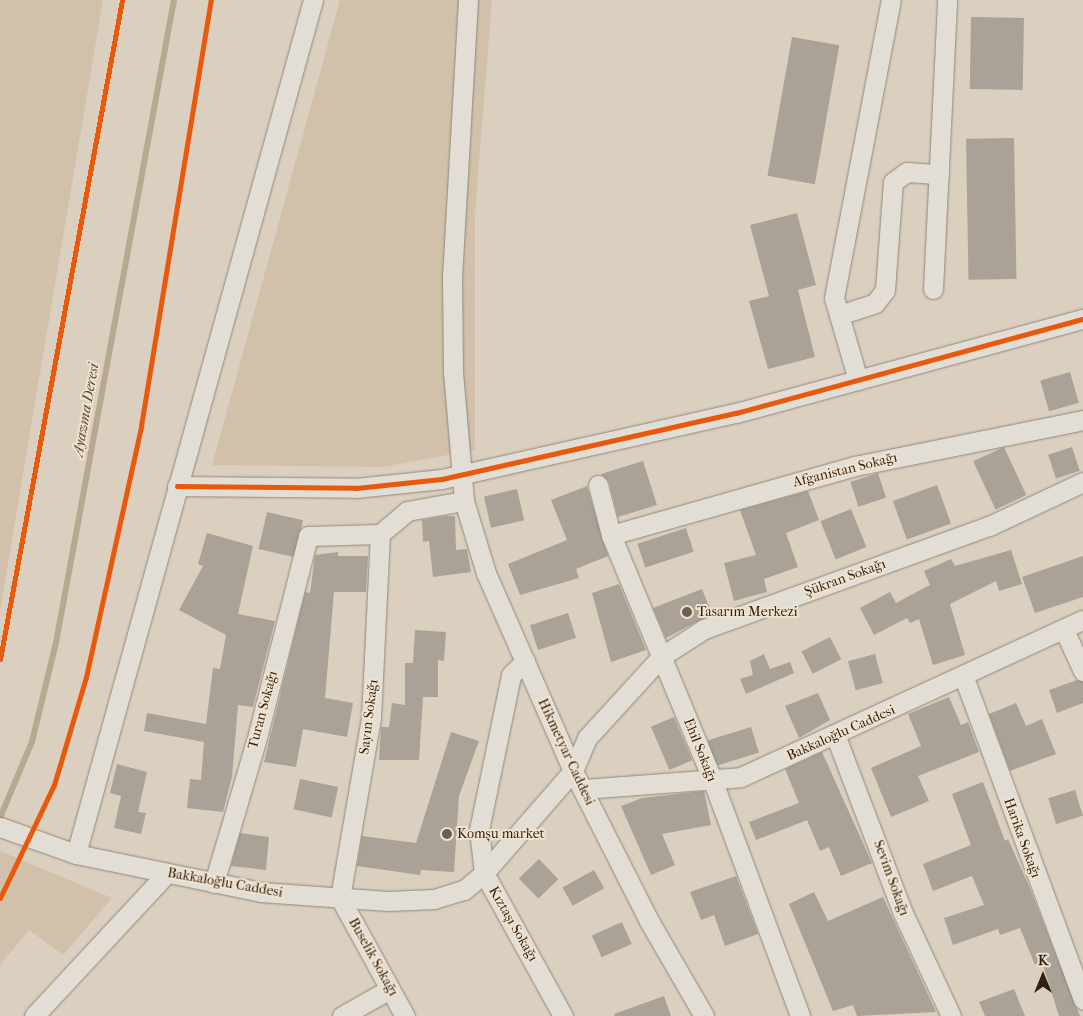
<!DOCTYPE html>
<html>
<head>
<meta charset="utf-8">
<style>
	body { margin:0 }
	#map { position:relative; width:1083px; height:1016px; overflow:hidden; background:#dbd0bf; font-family:"IM FELL French Canon",serif }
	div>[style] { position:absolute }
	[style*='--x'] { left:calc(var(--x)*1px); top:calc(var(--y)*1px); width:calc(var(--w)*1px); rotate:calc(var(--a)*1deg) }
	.green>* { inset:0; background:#d1c1aa }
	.stream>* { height:5.5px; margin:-2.75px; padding:0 2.75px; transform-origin:2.75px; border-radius:2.75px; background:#b8a791 }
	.building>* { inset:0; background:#aaa296; transform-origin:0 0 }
	.roads { filter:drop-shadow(0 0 1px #90877c) drop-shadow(0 0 1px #90877c) }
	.minor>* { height:19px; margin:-9.5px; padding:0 9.5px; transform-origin:9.5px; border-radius:9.5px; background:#e3ded5 }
	.cycleway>* { height:5px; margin:-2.5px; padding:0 2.5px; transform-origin:2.5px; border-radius:2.5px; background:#e8590c }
	.dots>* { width:14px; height:14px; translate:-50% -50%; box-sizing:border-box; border:2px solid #efe3ce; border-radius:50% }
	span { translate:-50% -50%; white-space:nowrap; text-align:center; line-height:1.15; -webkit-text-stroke:4px #efe3ce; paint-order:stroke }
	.street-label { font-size:14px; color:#311f13 }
	.poi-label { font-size:14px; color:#311f13 }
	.left { translate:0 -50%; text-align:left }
	.water-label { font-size:15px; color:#5b4938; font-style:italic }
	.north { position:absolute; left:1018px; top:951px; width:50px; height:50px; -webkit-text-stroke:4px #efe3ce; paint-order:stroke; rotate:0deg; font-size:14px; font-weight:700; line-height:20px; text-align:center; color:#311f13 }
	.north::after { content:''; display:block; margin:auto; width:18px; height:22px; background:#311f13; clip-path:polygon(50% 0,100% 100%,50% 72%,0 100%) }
</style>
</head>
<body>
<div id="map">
	<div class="green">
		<div style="clip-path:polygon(0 0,103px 0,0 611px)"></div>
		<div style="clip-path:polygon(340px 0,492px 0,475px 214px,475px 450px,383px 467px,212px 465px)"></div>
		<div style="clip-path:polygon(0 851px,112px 898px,63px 955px,29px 930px,0 965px)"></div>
	</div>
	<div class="stream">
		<div style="--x:0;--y:818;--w:82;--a:-67.2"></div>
		<div style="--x:32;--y:742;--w:102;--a:-76.4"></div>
		<div style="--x:56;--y:643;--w:654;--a:-79.6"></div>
	</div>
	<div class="building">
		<div style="left:971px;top:17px;width:53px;height:72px;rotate:1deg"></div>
		<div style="left:792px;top:37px;width:48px;height:141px;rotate:10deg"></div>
		<div style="left:1014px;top:138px;width:141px;height:48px;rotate:89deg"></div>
		<div style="clip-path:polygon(797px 213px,816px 285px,798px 290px,815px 357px,768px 369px,749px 301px,769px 296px,750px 225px)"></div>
		<div style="left:1070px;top:372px;width:32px;height:31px;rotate:74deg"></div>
		<div style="left:1004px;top:447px;width:53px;height:34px;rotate:65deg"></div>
		<div style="left:1072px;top:447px;width:25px;height:25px;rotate:72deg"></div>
		<div style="clip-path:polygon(643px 461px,657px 505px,618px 517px,609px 482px,601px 474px)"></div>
		<div style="left:878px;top:473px;width:26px;height:29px;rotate:72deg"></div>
		<div style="left:937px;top:485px;width:41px;height:47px;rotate:70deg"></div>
		<div style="clip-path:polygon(587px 486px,608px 556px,576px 569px,579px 578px,520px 595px,508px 564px,567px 540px,551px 500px)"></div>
		<div style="left:517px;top:489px;width:32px;height:34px;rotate:77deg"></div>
		<div style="clip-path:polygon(808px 491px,819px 520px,786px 533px,798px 567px,764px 579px,767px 592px,734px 601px,724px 563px,756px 555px,740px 510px)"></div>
		<div style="left:851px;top:509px;width:41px;height:33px;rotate:68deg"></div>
		<div style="left:267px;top:512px;width:37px;height:38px;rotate:13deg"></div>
		<div style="clip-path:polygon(445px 516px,455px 516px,456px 550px,467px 549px,471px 572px,433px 577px,429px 541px,423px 542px,422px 520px)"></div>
		<div style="left:686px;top:528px;width:25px;height:51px;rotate:72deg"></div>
		<div style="clip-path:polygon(207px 533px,253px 546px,238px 614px,275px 621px,253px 707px,238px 705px,232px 777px,223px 812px,187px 808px,190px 779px,201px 780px,204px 742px,144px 731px,147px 713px,206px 724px,213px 668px,220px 669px,226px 635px,179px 610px,203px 566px,198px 564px)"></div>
		<div style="clip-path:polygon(1011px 550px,1022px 584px,999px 591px,996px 581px,950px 604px,965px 655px,933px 665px,919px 619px,910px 623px,907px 618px,874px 635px,860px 608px,890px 592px,896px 603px,930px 585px,924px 571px,951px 559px,955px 566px)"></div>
		<div style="clip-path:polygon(338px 552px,338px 556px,368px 556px,366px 592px,334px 592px,325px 698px,353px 703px,347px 737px,303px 729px,296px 767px,264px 762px,305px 592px,310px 593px,315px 555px)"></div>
		<div style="clip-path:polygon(1083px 556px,1083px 597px,1035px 613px,1022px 577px)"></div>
		<div style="clip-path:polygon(619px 584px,646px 650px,611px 662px,592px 593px)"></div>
		<div style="clip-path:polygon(702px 589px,712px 614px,666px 638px,653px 608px)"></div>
		<div style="left:568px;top:613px;width:26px;height:40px;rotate:72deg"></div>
		<div style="clip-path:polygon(415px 630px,446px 632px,444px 661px,438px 660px,438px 697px,423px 697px,419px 760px,379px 760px,381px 727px,389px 727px,392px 703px,405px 705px,405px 663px,413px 663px)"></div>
		<div style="left:830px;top:637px;width:25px;height:32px;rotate:63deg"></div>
		<div style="clip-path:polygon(764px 654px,770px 669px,790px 662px,794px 673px,746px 694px,740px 679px,753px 675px,750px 661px)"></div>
		<div style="left:875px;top:654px;width:30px;height:28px;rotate:75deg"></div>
		<div style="clip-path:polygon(1077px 680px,1083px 682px,1083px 703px,1057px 713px,1049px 690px)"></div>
		<div style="clip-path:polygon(818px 693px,830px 720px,799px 738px,785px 706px)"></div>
		<div style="clip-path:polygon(949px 697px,961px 725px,968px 722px,979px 752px,918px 776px,929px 801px,891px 817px,871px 768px,921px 746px,908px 714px)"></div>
		<div style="clip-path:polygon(1016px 703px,1026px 726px,1042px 719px,1056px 754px,1010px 771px,989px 714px)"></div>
		<div style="left:674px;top:717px;width:47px;height:25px;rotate:67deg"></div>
		<div style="left:751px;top:727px;width:27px;height:45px;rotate:73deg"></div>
		<div style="clip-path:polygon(451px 732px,479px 741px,459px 796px,454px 872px,421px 870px,420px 875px,357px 866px,362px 836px,416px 843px)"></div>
		<div style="clip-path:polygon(822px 752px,872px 863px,841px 876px,829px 847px,820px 851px,807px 820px,756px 840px,749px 822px,799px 803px,785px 769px)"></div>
		<div style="clip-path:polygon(117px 764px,147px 772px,138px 812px,146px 813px,141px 834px,114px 828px,121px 796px,110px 793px)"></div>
		<div style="left:300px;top:779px;width:39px;height:31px;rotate:12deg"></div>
		<div style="clip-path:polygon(983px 782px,1005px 841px,1008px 839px,1029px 886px,1080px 1016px,1059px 1016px,1042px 962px,1035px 965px,1020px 928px,1000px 935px,998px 929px,953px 945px,944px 918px,984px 905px,972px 876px,933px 891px,923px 864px,971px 845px,952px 794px)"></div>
		<div style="left:1075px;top:790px;width:27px;height:28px;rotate:73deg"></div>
		<div style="clip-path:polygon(704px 791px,711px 825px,662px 834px,675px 865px,651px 875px,621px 806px,642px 798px)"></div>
		<div style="clip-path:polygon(240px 833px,269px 837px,266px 870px,231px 866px)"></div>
		<div style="left:539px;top:859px;width:28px;height:28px;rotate:46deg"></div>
		<div style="left:594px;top:870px;width:21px;height:36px;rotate:61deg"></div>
		<div style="clip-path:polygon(736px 876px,758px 934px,725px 946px,714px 915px,701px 920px,690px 892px)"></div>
		<div style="clip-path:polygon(814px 892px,828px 921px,883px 897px,936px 1012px,857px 1016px,853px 1005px,833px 1011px,789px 904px)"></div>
		<div style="left:622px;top:922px;width:24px;height:33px;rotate:66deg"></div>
		<div style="clip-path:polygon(1014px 989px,1025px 1016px,985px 1016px,979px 1002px)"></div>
		<div style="clip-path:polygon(664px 996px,671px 1016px,615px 1016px,614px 1014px)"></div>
	</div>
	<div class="roads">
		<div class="minor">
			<div style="--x:468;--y:0;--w:276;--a:93.3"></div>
			<div style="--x:452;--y:276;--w:96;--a:89.4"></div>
			<div style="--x:453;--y:372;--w:129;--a:85.1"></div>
			<div style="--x:464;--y:501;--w:75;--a:73"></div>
			<div style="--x:486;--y:573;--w:216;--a:66.3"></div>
			<div style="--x:573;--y:771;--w:168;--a:63.1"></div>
			<div style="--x:649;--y:921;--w:110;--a:59.9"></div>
			<div style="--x:933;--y:289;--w:289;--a:-87.2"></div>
			<div style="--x:839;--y:315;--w:38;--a:-18"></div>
			<div style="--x:875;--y:303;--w:16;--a:-52"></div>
			<div style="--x:885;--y:290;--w:108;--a:-85.8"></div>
			<div style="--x:893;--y:182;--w:17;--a:-36"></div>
			<div style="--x:907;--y:172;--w:32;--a:4"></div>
			<div style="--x:858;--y:380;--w:85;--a:-106.3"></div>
			<div style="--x:834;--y:298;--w:303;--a:-79.2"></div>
			<div style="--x:598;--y:485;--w:52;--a:75.4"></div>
			<div style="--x:611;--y:535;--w:264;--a:67.5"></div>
			<div style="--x:712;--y:779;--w:253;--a:69.6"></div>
			<div style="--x:177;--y:486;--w:179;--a:0.6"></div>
			<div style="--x:356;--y:488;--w:86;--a:-6"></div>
			<div style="--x:442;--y:479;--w:301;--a:-12.7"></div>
			<div style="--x:736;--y:413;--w:360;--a:-15.2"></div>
			<div style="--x:380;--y:534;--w:184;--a:92.8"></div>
			<div style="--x:371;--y:718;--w:183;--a:99.8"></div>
			<div style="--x:340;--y:898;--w:135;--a:61.2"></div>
			<div style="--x:611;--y:535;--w:254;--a:-15.8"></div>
			<div style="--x:855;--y:466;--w:233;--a:-11.4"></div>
			<div style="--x:1065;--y:632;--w:43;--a:65.2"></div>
			<div style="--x:963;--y:675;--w:346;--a:69.7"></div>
			<div style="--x:836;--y:737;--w:188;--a:69.2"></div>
			<div style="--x:903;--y:913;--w:114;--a:65"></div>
			<div style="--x:583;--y:789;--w:158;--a:-4.3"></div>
			<div style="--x:741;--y:777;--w:376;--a:-24.7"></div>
			<div style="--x:0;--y:827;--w:81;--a:19.6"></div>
			<div style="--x:76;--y:854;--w:189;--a:11.6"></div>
			<div style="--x:261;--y:892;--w:127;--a:4.1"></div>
			<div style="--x:388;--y:901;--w:46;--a:-2.5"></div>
			<div style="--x:434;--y:899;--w:31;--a:-17"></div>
			<div style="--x:464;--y:890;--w:26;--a:-40"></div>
			<div style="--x:484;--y:873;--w:43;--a:-96.6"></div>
			<div style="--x:479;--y:830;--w:158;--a:-78.3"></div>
			<div style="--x:511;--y:675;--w:20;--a:-45"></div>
			<div style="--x:76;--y:854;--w:886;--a:-74.49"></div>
			<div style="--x:214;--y:883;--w:155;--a:-73.5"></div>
			<div style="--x:258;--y:734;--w:204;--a:-75.8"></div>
			<div style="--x:308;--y:536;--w:72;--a:-1.6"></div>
			<div style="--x:380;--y:534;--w:35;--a:-40"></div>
			<div style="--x:407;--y:511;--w:58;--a:-10"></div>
			<div style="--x:34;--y:1016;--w:195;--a:-47.1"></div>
			<div style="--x:342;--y:1016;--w:55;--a:-29.4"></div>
			<div style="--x:563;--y:1016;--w:163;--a:-118.9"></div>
			<div style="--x:484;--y:873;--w:135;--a:-48.9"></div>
			<div style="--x:573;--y:771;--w:36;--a:-67"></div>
			<div style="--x:587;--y:738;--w:111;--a:-47.6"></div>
			<div style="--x:662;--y:656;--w:50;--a:-32.7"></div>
			<div style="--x:704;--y:629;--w:303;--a:-19.9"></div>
			<div style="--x:989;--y:526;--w:104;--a:-25.1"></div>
		</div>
	</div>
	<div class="cycleway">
		<div style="--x:177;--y:486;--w:179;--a:0.6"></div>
		<div style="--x:356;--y:488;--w:86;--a:-6"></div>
		<div style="--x:442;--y:479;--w:301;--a:-12.7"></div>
		<div style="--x:736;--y:413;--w:360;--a:-15.2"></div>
		<div style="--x:0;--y:659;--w:670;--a:-79.51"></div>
		<div style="--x:0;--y:898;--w:125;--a:-64.5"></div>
		<div style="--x:54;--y:785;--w:113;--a:-73.5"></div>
		<div style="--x:86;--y:677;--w:257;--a:-77.6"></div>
		<div style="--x:141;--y:426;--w:432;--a:-80.7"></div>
	</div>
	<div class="dots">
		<div style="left:687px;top:612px;background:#6c5d4f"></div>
		<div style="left:447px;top:834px;background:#6c5d4f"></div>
	</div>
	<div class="street-label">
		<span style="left:845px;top:470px;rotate:-14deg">Afganistan Sokağı</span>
		<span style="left:845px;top:578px;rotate:-20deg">Şükran Sokağı</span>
		<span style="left:263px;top:710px;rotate:-75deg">Turan Sokağı</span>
		<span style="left:369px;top:717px;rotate:-83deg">Sayın Sokağı</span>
		<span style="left:841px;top:733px;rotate:-24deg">Bakkaloğlu Caddesi</span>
		<span style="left:700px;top:750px;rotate:68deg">Ehil Sokağı</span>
		<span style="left:566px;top:752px;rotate:65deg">Hikmetyar Caddesi</span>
		<span style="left:1022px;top:838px;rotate:70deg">Harika Sokağı</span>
		<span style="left:891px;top:878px;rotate:70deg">Sevim Sokağı</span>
		<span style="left:225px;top:883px;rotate:10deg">Bakkaloğlu Caddesi</span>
		<span style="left:513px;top:924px;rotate:60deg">Kıztaşı Sokağı</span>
		<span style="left:373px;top:957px;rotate:61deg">Buselik Sokağı</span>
	</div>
	<div class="poi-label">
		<span class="left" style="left:697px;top:612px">Tasarım Merkezi</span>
		<span class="left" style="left:457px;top:834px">Komşu market</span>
	</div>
	<div class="water-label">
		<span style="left:86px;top:410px;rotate:-80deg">Ayazma Deresi</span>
	</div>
	<div class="north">K</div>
</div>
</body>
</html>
